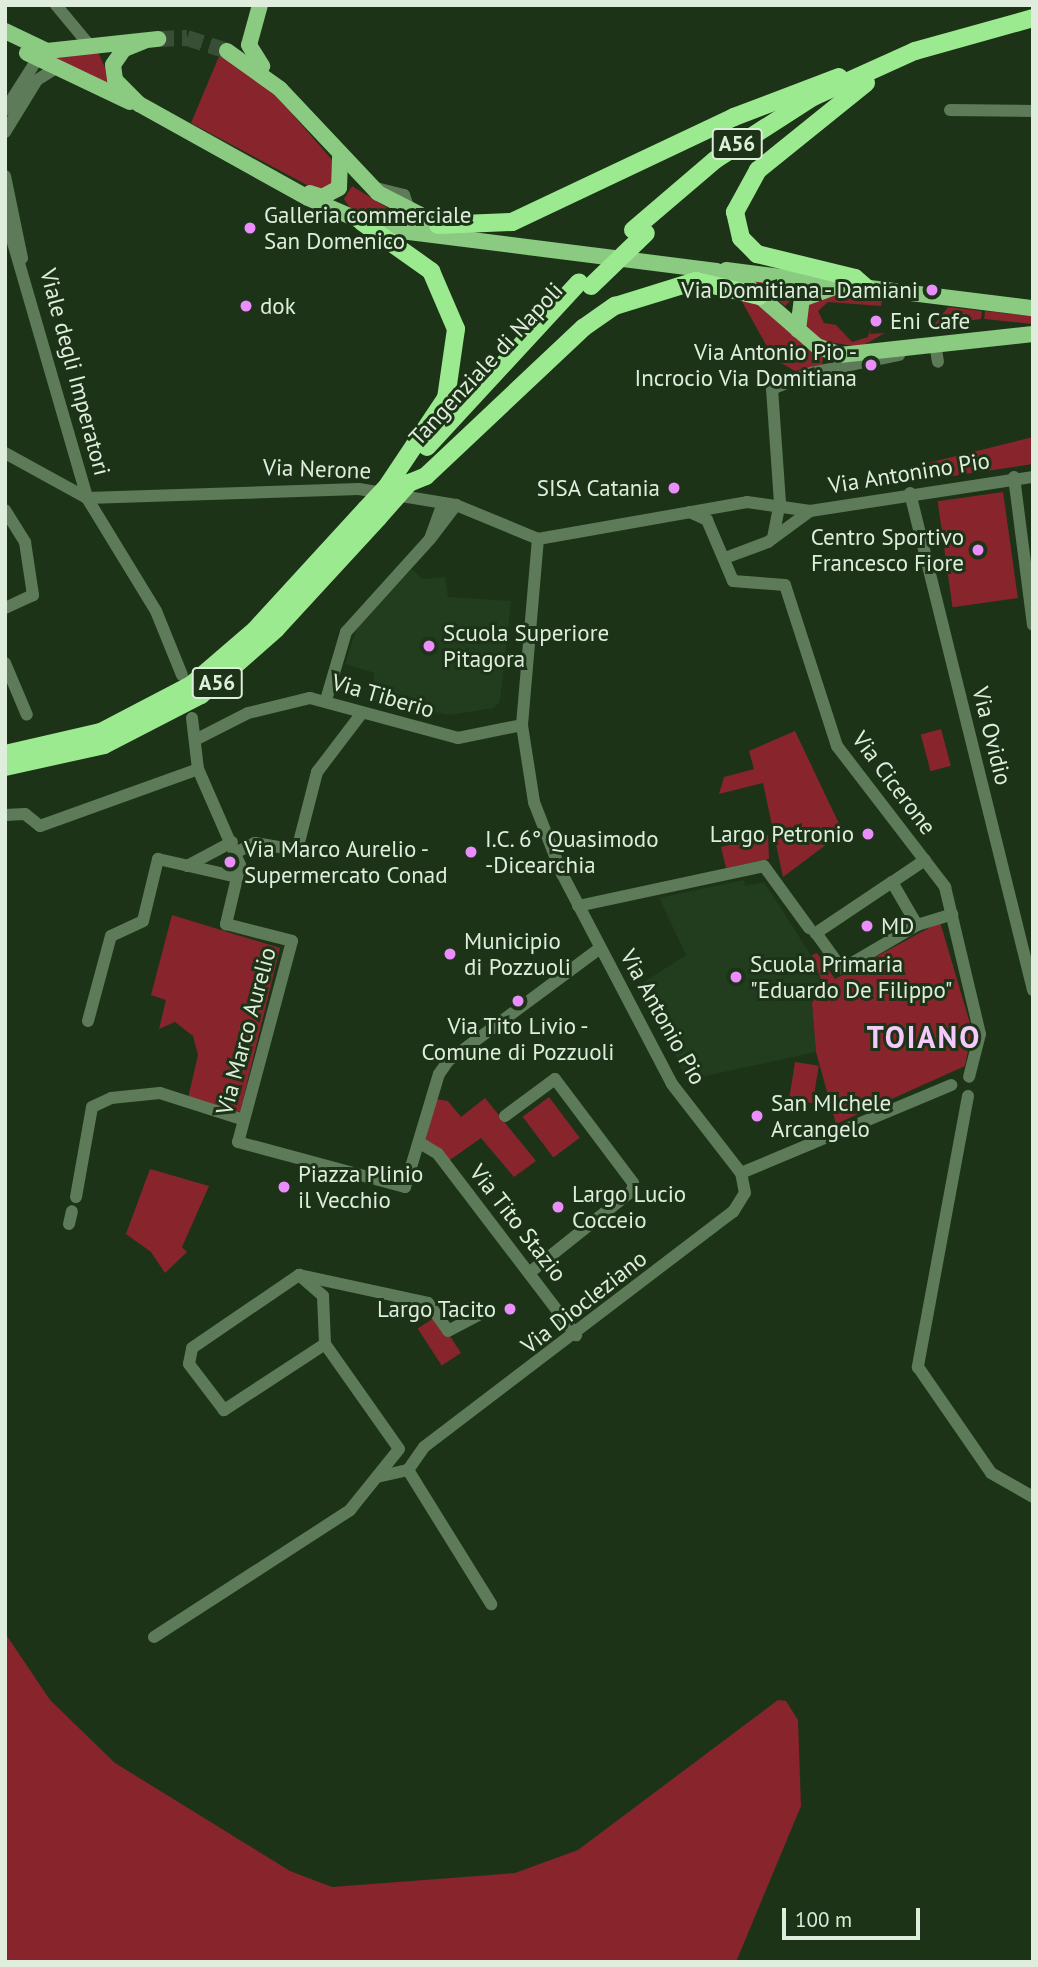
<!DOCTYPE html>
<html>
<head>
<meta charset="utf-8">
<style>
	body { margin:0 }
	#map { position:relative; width:1038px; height:1967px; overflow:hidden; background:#1c3318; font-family:"PT Sans",sans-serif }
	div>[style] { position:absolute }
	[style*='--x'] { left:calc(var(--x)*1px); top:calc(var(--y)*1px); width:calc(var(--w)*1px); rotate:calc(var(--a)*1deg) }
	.built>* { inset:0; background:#213d1d }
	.green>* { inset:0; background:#88252c; transform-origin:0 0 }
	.major-tunnel>* { height:16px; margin-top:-8px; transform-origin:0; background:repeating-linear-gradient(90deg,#394f35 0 16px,transparent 0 24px) }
	.minor>* { height:12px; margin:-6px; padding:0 6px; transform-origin:6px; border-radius:6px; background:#5d7b58 }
	.major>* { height:16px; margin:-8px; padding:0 8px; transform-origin:8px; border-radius:8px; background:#8aca81 }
	.highway>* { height:18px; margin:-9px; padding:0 9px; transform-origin:9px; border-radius:9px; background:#9cea90 }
	.highway-bridge>* { height:18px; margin:-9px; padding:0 9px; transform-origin:9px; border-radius:9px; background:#9cea90 }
	.dots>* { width:19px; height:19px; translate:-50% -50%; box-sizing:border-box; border:4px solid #1c3318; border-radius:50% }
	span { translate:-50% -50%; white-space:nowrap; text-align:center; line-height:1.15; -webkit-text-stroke:6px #1c3318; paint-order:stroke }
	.shield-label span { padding:2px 5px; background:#1c3318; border:2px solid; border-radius:5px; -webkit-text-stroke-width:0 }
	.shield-label { font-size:21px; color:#dfeddc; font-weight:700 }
	.poi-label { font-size:23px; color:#dfeddc }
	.left { translate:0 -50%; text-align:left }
	.right { translate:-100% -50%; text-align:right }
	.street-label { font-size:23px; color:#dfeddc }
	.district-label { font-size:30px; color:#f4cafc; font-weight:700; letter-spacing:2px }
	.frame { position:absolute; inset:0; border:7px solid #dfeddc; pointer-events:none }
	.scale { position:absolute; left:782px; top:1908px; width:138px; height:32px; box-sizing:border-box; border:4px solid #dfeddc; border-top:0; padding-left:9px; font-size:21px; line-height:24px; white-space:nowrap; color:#dfeddc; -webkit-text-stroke:5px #1c3318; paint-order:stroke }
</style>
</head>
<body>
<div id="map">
	<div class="built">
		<div style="clip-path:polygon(412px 569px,422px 579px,445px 577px,448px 597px,511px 601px,500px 701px,493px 708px,450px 715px,369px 700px,375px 673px,345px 664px,357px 627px)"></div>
		<div style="clip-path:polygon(744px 880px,745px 886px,764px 882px,812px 957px,824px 987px,812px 1003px,816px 1052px,686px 1080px,644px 982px,686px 955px,659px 898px)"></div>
	</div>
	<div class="green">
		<div style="clip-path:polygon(98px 52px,115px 90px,50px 57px)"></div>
		<div style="clip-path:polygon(220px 54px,273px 92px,334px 162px,340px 178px,320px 192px,191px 123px)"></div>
		<div style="clip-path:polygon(352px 186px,391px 210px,389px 220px,353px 212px,344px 199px)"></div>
		<div style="clip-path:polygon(751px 280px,805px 287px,785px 306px)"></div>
		<div style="clip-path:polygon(835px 294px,882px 300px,881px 306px,828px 302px,818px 311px,824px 323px,836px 325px,852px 342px,868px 337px,871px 326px,870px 334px,885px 333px,860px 347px,823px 341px,805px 327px,805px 306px)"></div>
		<div style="clip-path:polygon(741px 300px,756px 303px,823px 357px,822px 366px,795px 371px,774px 359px)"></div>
		<div style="clip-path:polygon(948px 307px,982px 311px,981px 319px,934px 325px)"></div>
		<div style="left:985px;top:311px;width:48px;height:8px;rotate:6deg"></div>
		<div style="clip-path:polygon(1033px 437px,1033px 464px,926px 480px,924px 464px)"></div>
		<div style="left:1003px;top:492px;width:107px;height:66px;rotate:82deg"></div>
		<div style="left:941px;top:729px;width:38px;height:21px;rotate:75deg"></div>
		<div style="clip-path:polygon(795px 731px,843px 832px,783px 877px,763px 783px,719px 794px,724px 777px,754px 769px,749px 751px)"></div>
		<div style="clip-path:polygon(768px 835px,769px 859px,726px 868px,721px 847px)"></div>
		<div style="clip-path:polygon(172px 915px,280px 948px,240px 1112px,188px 1098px,198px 1055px,193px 1036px,175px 1022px,159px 1029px,166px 1000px,151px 995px)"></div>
		<div style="clip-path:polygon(940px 922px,972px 1030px,965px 1066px,836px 1124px,816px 1052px,812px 1003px,824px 987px,812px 955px,817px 953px,835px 979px)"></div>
		<div style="left:795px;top:1062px;width:24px;height:38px;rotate:9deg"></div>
		<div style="left:549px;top:1097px;width:51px;height:33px;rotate:53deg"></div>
		<div style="clip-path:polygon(485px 1098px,536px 1161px,514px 1177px,481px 1138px,447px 1162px,425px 1143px,436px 1099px,448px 1101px,461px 1117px)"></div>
		<div style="clip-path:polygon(150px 1169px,209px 1186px,182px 1247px,187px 1252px,165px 1273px,151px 1252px,126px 1234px)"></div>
		<div style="left:437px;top:1316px;width:44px;height:23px;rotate:57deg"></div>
		<div style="clip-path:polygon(5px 1633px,50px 1700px,115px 1763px,290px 1871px,332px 1887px,515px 1873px,578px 1850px,778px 1700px,786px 1701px,798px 1720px,801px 1806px,736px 1962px,5px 1962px)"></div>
	</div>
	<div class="major-tunnel">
		<div style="--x:158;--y:39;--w:29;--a:-2"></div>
		<div style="--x:187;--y:38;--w:42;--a:18"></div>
	</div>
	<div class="minor">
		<div style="--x:56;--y:5;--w:53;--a:50.3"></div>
		<div style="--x:5;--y:110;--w:62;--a:-57.6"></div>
		<div style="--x:950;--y:110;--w:83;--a:0.7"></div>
		<div style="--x:5;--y:132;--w:61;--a:-58.4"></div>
		<div style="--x:37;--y:80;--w:22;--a:-32"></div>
		<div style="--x:5;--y:176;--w:84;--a:78.3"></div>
		<div style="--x:372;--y:187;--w:33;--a:14"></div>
		<div style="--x:404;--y:195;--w:18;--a:71"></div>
		<div style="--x:5;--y:215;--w:295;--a:73.8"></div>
		<div style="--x:87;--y:498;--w:132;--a:58.6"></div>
		<div style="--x:156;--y:611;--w:69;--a:67.9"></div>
		<div style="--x:930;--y:345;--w:5;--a:-22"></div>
		<div style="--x:935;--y:343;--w:19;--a:81"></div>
		<div style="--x:5;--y:453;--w:94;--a:28.8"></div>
		<div style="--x:87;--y:498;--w:272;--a:-1.9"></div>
		<div style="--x:359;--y:489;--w:98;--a:9.4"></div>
		<div style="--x:456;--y:505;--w:89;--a:22.5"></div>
		<div style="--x:538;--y:539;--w:212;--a:-10"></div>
		<div style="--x:747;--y:502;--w:64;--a:8.1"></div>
		<div style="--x:810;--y:511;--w:226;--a:-8.7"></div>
		<div style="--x:1014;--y:477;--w:149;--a:82.7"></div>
		<div style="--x:910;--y:493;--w:512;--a:76.1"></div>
		<div style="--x:443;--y:503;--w:38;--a:110"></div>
		<div style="--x:430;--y:539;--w:43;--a:-52.6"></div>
		<div style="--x:5;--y:510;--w:38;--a:58"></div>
		<div style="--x:25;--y:542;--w:54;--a:81.4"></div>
		<div style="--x:33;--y:595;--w:31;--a:155"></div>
		<div style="--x:690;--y:512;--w:19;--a:25"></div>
		<div style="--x:707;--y:520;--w:66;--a:66.9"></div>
		<div style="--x:733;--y:581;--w:52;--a:4.4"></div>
		<div style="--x:785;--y:585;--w:169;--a:72.1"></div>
		<div style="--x:837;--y:746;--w:178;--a:52.5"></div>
		<div style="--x:945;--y:887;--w:151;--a:76.6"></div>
		<div style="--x:980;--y:1034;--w:44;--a:104.3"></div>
		<div style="--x:773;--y:538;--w:36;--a:-79"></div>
		<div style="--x:780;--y:503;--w:114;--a:-94"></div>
		<div style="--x:772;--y:389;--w:42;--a:-22.3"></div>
		<div style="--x:811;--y:373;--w:90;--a:-11.6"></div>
		<div style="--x:725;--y:558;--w:46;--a:-20.4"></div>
		<div style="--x:768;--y:542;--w:52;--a:-36.4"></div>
		<div style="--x:5;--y:663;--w:56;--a:67.1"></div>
		<div style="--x:326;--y:700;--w:71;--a:-73.6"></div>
		<div style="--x:346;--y:632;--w:125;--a:-47.9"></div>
		<div style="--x:192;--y:718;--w:51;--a:83.3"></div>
		<div style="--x:198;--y:769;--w:105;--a:66.4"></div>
		<div style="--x:240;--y:865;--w:61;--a:103.3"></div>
		<div style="--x:226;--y:924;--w:68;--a:14.4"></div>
		<div style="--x:292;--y:941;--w:208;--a:105"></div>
		<div style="--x:238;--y:1142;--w:173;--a:15.1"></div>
		<div style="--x:405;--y:1187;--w:118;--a:-73.3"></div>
		<div style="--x:439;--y:1074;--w:16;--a:-55"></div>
		<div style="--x:448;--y:1061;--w:189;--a:-36.6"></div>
		<div style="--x:197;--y:739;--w:57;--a:-27"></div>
		<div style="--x:248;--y:713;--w:64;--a:-13.6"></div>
		<div style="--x:310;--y:698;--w:153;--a:15.1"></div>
		<div style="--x:458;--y:738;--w:65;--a:-11.5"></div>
		<div style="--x:5;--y:815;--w:20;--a:-3"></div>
		<div style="--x:25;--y:814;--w:19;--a:39"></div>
		<div style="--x:40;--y:826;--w:168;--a:-19.8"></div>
		<div style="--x:237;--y:852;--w:20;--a:-27"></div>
		<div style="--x:255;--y:843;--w:43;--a:9.5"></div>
		<div style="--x:297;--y:850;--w:81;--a:-75.6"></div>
		<div style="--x:317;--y:772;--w:74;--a:-52.7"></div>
		<div style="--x:925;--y:860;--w:40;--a:146"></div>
		<div style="--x:892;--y:882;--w:50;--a:59.8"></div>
		<div style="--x:917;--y:925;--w:37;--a:-17"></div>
		<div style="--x:187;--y:866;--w:51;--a:-28.1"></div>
		<div style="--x:892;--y:882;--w:92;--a:146.1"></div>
		<div style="--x:816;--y:933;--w:44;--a:54.2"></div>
		<div style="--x:842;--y:969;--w:87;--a:-30.4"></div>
		<div style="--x:578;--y:906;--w:190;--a:-12.1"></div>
		<div style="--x:764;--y:866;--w:77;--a:54"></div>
		<div style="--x:88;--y:1021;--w:88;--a:-74.9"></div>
		<div style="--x:111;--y:936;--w:35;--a:-25"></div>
		<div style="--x:143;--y:921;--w:64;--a:-76.4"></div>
		<div style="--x:158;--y:859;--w:81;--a:12.8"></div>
		<div style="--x:968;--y:1096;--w:276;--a:100.5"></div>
		<div style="--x:918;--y:1367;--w:129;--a:55.4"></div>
		<div style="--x:991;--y:1473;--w:48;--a:29.7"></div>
		<div style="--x:505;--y:1116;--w:62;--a:-36.5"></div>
		<div style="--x:555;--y:1079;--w:130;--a:53.1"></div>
		<div style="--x:633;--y:1183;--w:7;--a:90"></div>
		<div style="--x:633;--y:1190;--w:133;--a:141.4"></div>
		<div style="--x:420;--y:1143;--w:21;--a:31"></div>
		<div style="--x:438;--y:1154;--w:228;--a:52.7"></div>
		<div style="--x:741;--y:1173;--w:228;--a:-22.7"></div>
		<div style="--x:76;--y:1197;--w:91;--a:-79.9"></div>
		<div style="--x:92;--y:1107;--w:21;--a:-25"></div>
		<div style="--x:111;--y:1098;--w:49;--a:-5.8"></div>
		<div style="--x:160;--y:1093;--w:88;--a:17.8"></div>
		<div style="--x:69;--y:1224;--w:13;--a:-77"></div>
		<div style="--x:299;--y:1275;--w:132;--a:12.2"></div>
		<div style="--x:428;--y:1303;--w:34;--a:54"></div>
		<div style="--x:448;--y:1331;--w:41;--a:-27.8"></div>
		<div style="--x:325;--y:1344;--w:121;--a:146.8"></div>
		<div style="--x:224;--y:1410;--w:58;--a:-127.3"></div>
		<div style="--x:189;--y:1364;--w:16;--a:-79"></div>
		<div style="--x:192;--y:1348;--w:130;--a:-34.3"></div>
		<div style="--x:299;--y:1275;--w:32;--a:41"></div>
		<div style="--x:323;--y:1296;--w:48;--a:87.6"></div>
		<div style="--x:325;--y:1344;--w:128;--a:54.8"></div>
		<div style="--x:408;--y:1470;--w:158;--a:58.2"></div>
		<div style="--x:377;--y:1477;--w:32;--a:-13"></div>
		<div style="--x:408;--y:1470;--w:28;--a:-55"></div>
		<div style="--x:424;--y:1447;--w:388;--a:-37.3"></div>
		<div style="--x:733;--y:1212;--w:22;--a:-58"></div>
		<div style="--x:745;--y:1193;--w:20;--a:-101"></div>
		<div style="--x:741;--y:1173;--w:113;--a:-127.8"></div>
		<div style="--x:672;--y:1084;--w:237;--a:-117.6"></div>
		<div style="--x:562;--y:874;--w:77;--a:-111.3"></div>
		<div style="--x:534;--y:802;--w:78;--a:-98.9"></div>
		<div style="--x:522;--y:725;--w:187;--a:-85.1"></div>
		<div style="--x:154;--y:1637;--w:234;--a:-32.9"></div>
		<div style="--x:350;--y:1510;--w:78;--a:-51.2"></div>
	</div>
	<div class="major">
		<div style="--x:260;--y:5;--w:41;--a:105.4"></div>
		<div style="--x:249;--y:45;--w:25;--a:58"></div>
		<div style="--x:5;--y:31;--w:47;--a:25.5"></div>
		<div style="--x:47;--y:51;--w:112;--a:-6.2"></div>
		<div style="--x:144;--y:41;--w:22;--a:158"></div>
		<div style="--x:124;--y:49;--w:19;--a:125"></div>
		<div style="--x:113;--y:65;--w:15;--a:82"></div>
		<div style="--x:115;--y:80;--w:34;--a:45"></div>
		<div style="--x:139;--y:104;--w:193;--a:29.1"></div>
		<div style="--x:308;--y:198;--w:75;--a:23.5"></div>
		<div style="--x:377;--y:228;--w:342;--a:7.2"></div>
		<div style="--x:716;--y:271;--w:37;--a:26"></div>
		<div style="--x:749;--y:287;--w:90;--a:40.9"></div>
		<div style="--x:817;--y:346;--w:25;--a:21"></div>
		<div style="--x:840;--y:355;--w:194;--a:-6.2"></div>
		<div style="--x:227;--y:51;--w:65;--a:35.6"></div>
		<div style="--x:280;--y:89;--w:143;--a:46.7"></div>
		<div style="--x:378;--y:193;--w:79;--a:27.2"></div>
		<div style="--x:27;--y:53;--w:114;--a:25.4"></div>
		<div style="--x:310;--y:193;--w:13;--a:18"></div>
		<div style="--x:322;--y:197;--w:19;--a:-28"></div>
		<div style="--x:339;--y:188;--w:34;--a:-88"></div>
		<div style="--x:726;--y:270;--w:309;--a:7.1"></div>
		<div style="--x:798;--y:330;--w:31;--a:-83"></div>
		<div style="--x:802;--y:299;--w:32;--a:-20"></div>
	</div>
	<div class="highway">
		<div style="--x:866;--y:83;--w:139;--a:141.1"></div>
		<div style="--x:758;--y:170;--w:48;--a:118.7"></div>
		<div style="--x:735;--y:212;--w:27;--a:77"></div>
		<div style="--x:741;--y:238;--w:23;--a:45"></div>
		<div style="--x:757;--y:254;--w:101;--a:13.8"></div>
		<div style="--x:855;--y:278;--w:18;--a:41"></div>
		<div style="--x:362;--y:222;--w:85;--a:35.4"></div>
		<div style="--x:431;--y:271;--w:63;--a:66.7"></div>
		<div style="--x:456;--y:329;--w:70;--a:98.2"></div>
		<div style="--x:446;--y:398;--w:105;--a:123.7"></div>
		<div style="--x:438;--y:225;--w:74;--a:-2.3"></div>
		<div style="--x:512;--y:222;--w:246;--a:-25.3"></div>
		<div style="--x:734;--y:117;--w:112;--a:-20.9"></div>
		<div style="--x:633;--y:230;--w:108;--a:-40.5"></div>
		<div style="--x:715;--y:160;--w:117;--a:-32.7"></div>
		<div style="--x:813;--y:97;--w:112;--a:-24.3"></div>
		<div style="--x:915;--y:51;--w:123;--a:-15.6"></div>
		<div style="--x:427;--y:447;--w:224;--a:-47.3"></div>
		<div style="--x:409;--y:483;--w:18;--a:-22"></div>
		<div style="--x:426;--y:476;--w:216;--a:-43.3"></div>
		<div style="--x:583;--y:328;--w:39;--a:-35"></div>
		<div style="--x:615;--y:306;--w:85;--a:-17.2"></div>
		<div style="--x:696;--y:281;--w:65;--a:13.4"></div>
		<div style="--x:5;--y:754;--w:98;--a:-12.9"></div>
		<div style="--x:101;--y:732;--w:102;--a:-27.6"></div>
		<div style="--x:191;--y:685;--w:84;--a:-40.7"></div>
		<div style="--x:255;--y:630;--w:164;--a:-47.5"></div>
		<div style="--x:5;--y:767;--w:101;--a:-12.5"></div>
		<div style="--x:104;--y:745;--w:109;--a:-27.3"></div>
		<div style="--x:201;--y:695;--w:100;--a:-41.3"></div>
		<div style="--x:276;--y:629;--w:151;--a:-47.4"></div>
	</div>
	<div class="highway-bridge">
		<div style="--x:591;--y:286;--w:76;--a:-43.9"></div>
		<div style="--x:366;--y:509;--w:33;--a:-47"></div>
		<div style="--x:378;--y:518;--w:47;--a:-48.5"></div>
	</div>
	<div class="dots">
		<div style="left:250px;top:228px;background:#eb8dfc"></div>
		<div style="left:932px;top:290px;background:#eb8dfc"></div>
		<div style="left:246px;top:306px;background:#eb8dfc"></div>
		<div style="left:876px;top:321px;background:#eb8dfc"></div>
		<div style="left:871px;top:365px;background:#eb8dfc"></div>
		<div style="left:674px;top:488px;background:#eb8dfc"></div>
		<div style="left:978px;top:550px;background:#eb8dfc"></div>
		<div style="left:429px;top:646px;background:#eb8dfc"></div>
		<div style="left:868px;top:834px;background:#eb8dfc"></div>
		<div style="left:471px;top:852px;background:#eb8dfc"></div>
		<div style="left:230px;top:862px;background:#eb8dfc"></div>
		<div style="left:867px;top:926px;background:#eb8dfc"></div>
		<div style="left:450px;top:954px;background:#eb8dfc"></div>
		<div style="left:736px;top:977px;background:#eb8dfc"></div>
		<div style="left:518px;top:1001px;background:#eb8dfc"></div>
		<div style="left:757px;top:1116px;background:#eb8dfc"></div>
		<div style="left:284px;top:1187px;background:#eb8dfc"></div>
		<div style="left:558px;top:1207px;background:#eb8dfc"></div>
		<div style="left:510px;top:1309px;background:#eb8dfc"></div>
	</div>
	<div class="shield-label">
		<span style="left:737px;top:144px">A56</span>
		<span style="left:217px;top:683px">A56</span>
	</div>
	<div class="poi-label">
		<span class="left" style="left:264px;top:228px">Galleria commerciale<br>San Domenico</span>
		<span class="right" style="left:918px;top:290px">Via Domitiana - Damiani</span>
		<span class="left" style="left:260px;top:306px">dok</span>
		<span class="left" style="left:890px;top:321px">Eni Cafe</span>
		<span class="right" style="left:857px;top:365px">Via Antonio Pio -<br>Incrocio Via Domitiana</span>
		<span class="right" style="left:660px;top:488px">SISA Catania</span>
		<span class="right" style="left:964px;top:550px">Centro Sportivo<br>Francesco Fiore</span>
		<span class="left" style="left:443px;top:646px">Scuola Superiore<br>Pitagora</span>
		<span class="right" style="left:854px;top:834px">Largo Petronio</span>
		<span class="left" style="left:485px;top:852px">I.C. 6° Quasimodo<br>-Dicearchia</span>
		<span class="left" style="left:244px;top:862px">Via Marco Aurelio -<br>Supermercato Conad</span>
		<span class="left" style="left:881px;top:926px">MD</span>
		<span class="left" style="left:464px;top:954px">Municipio<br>di Pozzuoli</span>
		<span class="left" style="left:750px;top:977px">Scuola Primaria<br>"Eduardo De Filippo"</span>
		<span style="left:518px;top:1039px">Via Tito Livio -<br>Comune di Pozzuoli</span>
		<span class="left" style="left:771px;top:1116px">San MIchele<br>Arcangelo</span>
		<span class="left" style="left:298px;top:1187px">Piazza Plinio<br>il Vecchio</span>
		<span class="left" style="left:572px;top:1207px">Largo Lucio<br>Cocceio</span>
		<span class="right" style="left:496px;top:1309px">Largo Tacito</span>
	</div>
	<div class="street-label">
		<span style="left:486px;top:364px;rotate:-47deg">Tangenziale di Napoli</span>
		<span style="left:75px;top:372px;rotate:75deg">Viale degli Imperatori</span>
		<span style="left:317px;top:469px;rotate:2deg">Via Nerone</span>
		<span style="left:909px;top:473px;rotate:-9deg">Via Antonino Pio</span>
		<span style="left:383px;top:696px;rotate:16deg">Via Tiberio</span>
		<span style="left:992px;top:736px;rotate:76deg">Via Ovidio</span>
		<span style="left:894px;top:783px;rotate:53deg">Via Cicerone</span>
		<span style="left:663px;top:1017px;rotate:61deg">Via Antonio Pio</span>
		<span style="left:246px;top:1031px;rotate:-75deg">Via Marco Aurelio</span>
		<span style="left:518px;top:1223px;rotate:52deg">Via Tito Stazio</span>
		<span style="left:584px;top:1302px;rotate:-38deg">Via Diocleziano</span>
	</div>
	<div class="district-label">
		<span style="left:924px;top:1037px">TOIANO</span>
	</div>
	<div class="frame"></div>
	<div class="scale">100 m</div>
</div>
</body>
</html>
